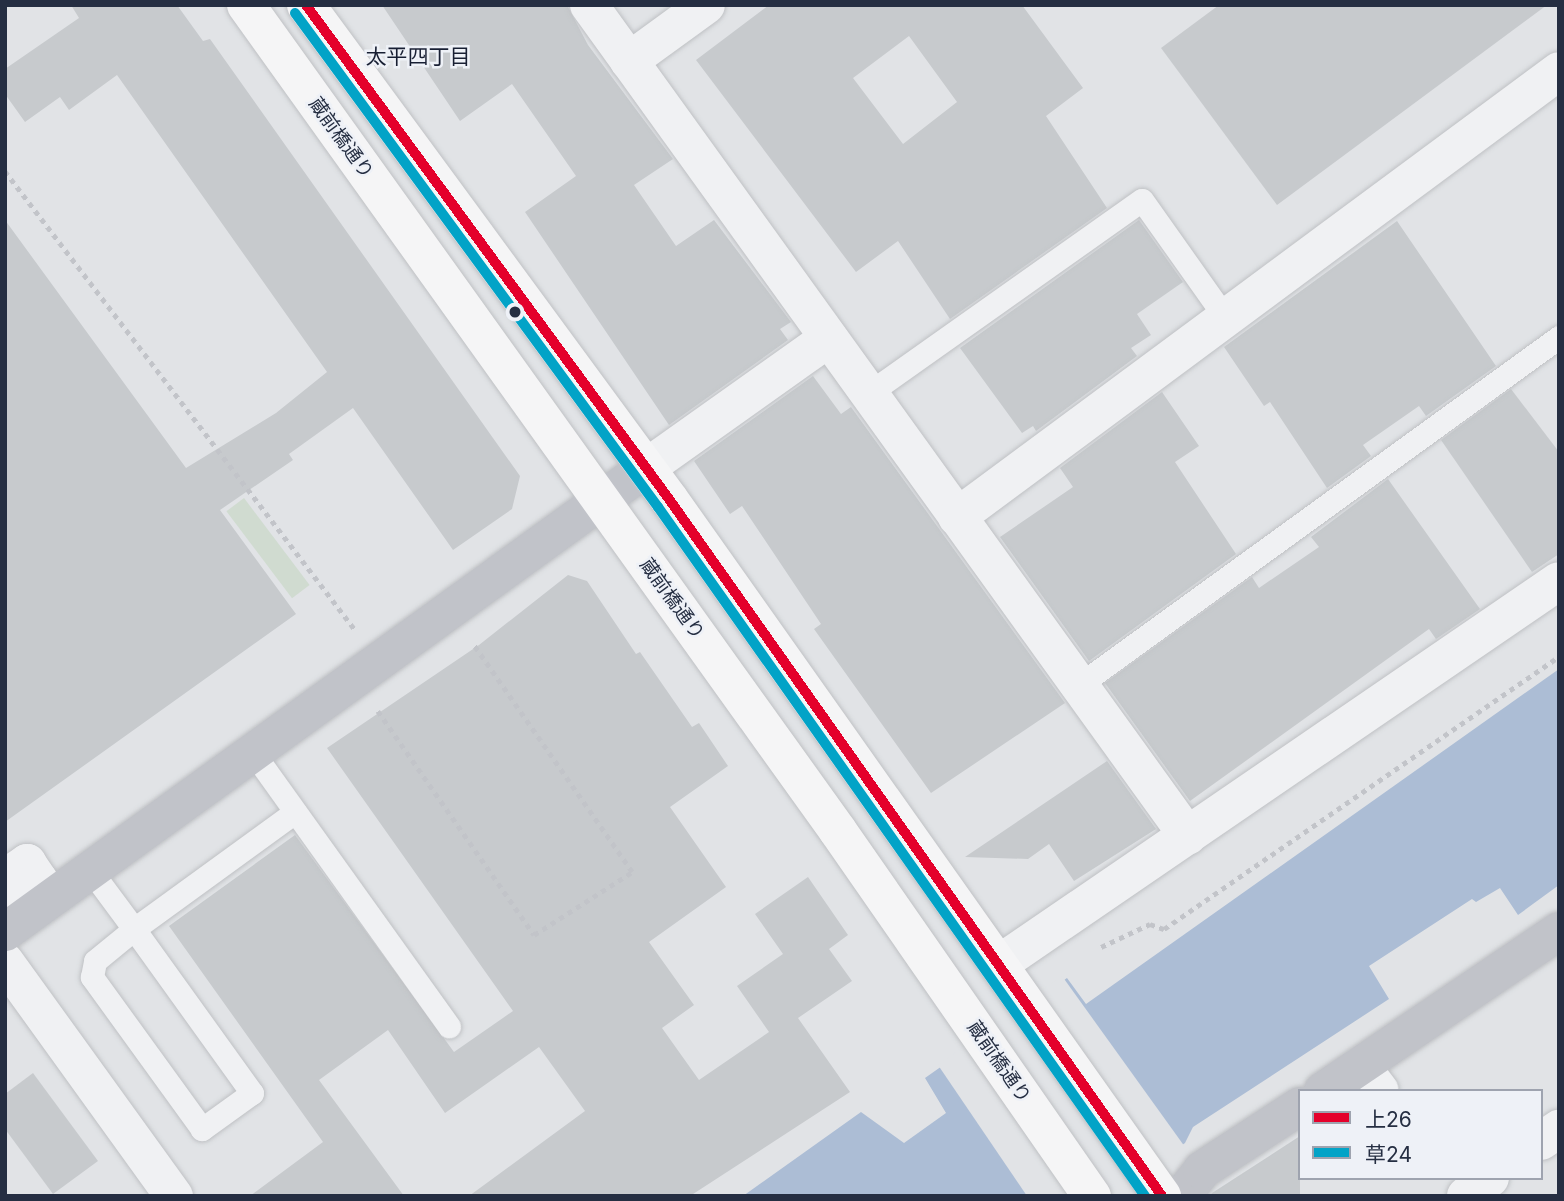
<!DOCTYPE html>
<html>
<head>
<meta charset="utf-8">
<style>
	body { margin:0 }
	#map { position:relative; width:1564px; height:1201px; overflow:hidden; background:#e1e3e6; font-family:Inter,"Noto Sans JP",sans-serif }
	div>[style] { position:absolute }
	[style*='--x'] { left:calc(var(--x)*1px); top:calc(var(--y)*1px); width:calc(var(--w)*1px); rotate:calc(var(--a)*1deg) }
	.green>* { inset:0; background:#d0dbd0; transform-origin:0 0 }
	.water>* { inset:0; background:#acbdd5 }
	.pier>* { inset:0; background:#e1e3e6 }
	.building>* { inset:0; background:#c7cacd }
	.path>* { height:4.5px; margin-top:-2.25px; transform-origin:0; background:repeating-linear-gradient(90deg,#c2c4c9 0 5px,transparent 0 10px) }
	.roads { filter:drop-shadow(0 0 2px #bfc1c4) drop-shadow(0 0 2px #bfc1c4) }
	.lane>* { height:23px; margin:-11.5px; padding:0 11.5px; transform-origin:11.5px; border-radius:11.5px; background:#f0f1f3 }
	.street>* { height:38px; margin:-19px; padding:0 19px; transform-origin:19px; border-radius:19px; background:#f0f1f3 }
	.secondary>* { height:38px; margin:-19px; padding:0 19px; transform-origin:19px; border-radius:19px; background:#c1c3c9 }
	.primary>* { height:38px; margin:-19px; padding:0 19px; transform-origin:19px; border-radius:19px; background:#f5f5f6 }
	.bus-1>* { height:10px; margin:-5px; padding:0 5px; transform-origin:5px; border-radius:5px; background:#e4002b }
	.bus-2>* { height:10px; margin:-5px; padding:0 5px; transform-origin:5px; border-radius:5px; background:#02a3c7 }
	.dots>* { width:19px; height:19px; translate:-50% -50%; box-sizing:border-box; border:4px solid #eef1f7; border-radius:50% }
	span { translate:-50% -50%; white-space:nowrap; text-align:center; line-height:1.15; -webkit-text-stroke:5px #eef1f7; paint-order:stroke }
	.street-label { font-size:19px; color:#252e42 }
	.neighbourhood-label { font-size:21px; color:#181f33 }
	.frame { position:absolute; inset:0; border:7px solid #252e42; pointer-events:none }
	.legend { position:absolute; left:1298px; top:1089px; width:245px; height:91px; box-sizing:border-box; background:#eef1f7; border:2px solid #9ea3af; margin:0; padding:9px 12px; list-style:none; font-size:21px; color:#252e42 }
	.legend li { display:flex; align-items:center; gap:14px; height:35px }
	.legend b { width:35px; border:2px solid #9ea3af }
</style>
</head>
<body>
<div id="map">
	<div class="green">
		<div style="left:244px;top:498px;width:109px;height:22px;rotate:53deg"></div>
	</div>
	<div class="water">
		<div style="clip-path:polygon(1559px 669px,1559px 885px,1518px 915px,1500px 888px,1476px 902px,1472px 899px,1369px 966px,1389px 999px,1193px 1127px,1185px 1143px,1112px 1196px,743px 1196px,861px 1112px,904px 1143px,946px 1113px,925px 1078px,1067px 978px,1086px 1004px)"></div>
	</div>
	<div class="pier">
		<div style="clip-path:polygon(1062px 976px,1185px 1147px,1117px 1196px,1027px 1196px,938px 1065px)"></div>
	</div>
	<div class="building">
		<div style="clip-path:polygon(71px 5px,177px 5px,203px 41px,210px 39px,520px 476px,512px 509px,453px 550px,353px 408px,289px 454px,293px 460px,220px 510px,296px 614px,5px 822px,5px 220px,186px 468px,276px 413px,327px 372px,117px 75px,69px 110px,60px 97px,25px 122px,5px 94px,5px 69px,79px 18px)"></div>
		<div style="clip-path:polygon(382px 5px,567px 5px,588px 45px,673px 159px,634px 185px,676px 246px,714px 220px,791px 322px,780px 329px,788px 340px,669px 425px,525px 212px,576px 176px,512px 84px,460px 121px)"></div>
		<div style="clip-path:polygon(evenodd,769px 5px,1022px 5px,1083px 88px,1046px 116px,1107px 208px,950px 319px,898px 241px,856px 272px,696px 60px,769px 5px,909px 36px,957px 102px,903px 144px,853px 78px,909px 36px)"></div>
		<div style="clip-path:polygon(1219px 5px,1547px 5px,1277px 205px,1161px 48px)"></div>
		<div style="clip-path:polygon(1139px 220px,1183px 282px,1137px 314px,1151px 335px,1131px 348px,1137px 356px,1036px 431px,1033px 426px,1022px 433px,960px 348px)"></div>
		<div style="clip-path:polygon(1397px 221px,1496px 366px,1426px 416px,1419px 406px,1363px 445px,1371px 456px,1327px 488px,1270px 402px,1264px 406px,1224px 347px)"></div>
		<div style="clip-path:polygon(813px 376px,841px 414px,851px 407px,1065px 703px,931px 793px,814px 629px,821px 624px,742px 506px,730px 514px,694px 461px)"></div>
		<div style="clip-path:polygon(1511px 389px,1559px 452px,1559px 554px,1532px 572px,1441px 440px)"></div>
		<div style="clip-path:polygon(1162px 392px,1199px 446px,1175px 462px,1236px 554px,1089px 661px,1000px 537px,1073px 487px,1060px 468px)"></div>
		<div style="clip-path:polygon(1388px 479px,1480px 609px,1436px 639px,1429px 629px,1190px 801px,1105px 683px,1252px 577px,1259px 588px,1319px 547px,1311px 537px)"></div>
		<div style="clip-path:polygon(568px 575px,587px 581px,636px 654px,640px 652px,692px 727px,699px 723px,728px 766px,670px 807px,726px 887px,649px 942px,694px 1005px,662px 1028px,699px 1080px,769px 1032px,737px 986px,783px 954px,755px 914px,808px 877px,848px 935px,829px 949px,852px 981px,798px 1018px,850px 1092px,690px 1196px,469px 1196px,585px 1111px,539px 1047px,445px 1113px,388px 1030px,319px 1080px,404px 1196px,250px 1196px,323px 1142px,169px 926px,295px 835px,454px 1052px,513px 1011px,327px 748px,479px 645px)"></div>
		<div style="clip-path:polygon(1107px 761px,1156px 829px,1074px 881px,1049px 844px,1028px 859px,965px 857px)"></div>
		<div style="clip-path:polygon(33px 1073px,98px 1161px,53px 1194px,5px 1129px,5px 1094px)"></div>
		<div style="clip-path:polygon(1300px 1136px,1300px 1196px,1210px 1196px,1212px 1193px)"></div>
	</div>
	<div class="path">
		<div style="--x:5;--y:171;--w:579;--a:52.65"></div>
		<div style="--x:378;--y:711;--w:273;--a:55.1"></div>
		<div style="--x:534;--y:935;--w:117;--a:-32.7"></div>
		<div style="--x:632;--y:872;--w:279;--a:-124.9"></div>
		<div style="--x:1101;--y:947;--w:54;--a:-25.1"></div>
		<div style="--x:1150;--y:924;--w:15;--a:20"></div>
		<div style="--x:1164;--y:929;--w:480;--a:-34.6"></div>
	</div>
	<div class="roads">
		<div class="lane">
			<div style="--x:869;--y:393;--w:334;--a:-35.3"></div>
			<div style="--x:1142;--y:200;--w:142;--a:54.7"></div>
			<div style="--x:1079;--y:685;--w:593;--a:-35.94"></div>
			<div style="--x:254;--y:754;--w:335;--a:54.4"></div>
			<div style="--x:91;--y:871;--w:72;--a:53.4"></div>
			<div style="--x:134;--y:929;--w:199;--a:-36"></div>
			<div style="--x:134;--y:929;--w:202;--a:54.3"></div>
			<div style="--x:252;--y:1093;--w:62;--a:144.2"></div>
			<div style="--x:202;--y:1129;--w:188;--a:-125.9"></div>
			<div style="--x:92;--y:977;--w:16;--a:-79"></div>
			<div style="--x:95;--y:961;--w:50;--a:-39.4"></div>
		</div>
		<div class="street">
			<div style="--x:589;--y:5;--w:1024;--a:54.22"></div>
			<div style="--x:629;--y:61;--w:95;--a:-36"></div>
			<div style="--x:646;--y:468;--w:224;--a:-35.4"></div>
			<div style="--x:957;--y:517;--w:749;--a:-36.53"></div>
			<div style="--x:5;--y:878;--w:27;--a:-34"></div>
			<div style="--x:27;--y:863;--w:22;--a:56"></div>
			<div style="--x:39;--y:881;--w:40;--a:147.1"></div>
			<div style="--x:5;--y:962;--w:289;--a:54.2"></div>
			<div style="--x:999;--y:964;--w:678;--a:-34.37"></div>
			<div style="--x:1361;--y:1066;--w:31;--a:53"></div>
			<div style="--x:1541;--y:1141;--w:22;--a:-34"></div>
			<div style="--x:1466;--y:1196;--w:30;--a:-37"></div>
		</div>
		<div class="secondary">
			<div style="--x:5;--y:932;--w:791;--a:-35.9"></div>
			<div style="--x:1323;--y:1091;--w:285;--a:-34.1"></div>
			<div style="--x:1182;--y:1196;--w:33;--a:-52"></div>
			<div style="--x:1202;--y:1170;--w:117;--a:-33.1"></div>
		</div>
		<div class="primary">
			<div style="--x:246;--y:5;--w:1016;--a:54.37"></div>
			<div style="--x:838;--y:831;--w:445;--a:55.2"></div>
			<div style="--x:306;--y:5;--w:613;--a:53.69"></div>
			<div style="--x:669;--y:499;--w:854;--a:54.73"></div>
		</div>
	</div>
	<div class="bus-1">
		<div style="--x:306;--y:5;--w:613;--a:53.69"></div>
		<div style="--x:669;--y:499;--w:854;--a:54.73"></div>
	</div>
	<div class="bus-2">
		<div style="--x:295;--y:13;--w:613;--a:53.69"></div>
		<div style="--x:658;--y:507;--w:844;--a:54.75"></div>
	</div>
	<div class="dots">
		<div style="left:515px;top:312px;background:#252e42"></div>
	</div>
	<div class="street-label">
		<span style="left:341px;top:138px;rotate:54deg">蔵前橋通り</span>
		<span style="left:672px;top:599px;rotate:54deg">蔵前橋通り</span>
		<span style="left:999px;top:1062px;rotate:55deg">蔵前橋通り</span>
	</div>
	<div class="neighbourhood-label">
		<span style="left:418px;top:57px">太平四丁目</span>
	</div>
	<div class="frame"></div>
	<ul class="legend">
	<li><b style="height:9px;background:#e4002b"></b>上26</li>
	<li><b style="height:9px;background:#02a3c7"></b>草24</li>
	</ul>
</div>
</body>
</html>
